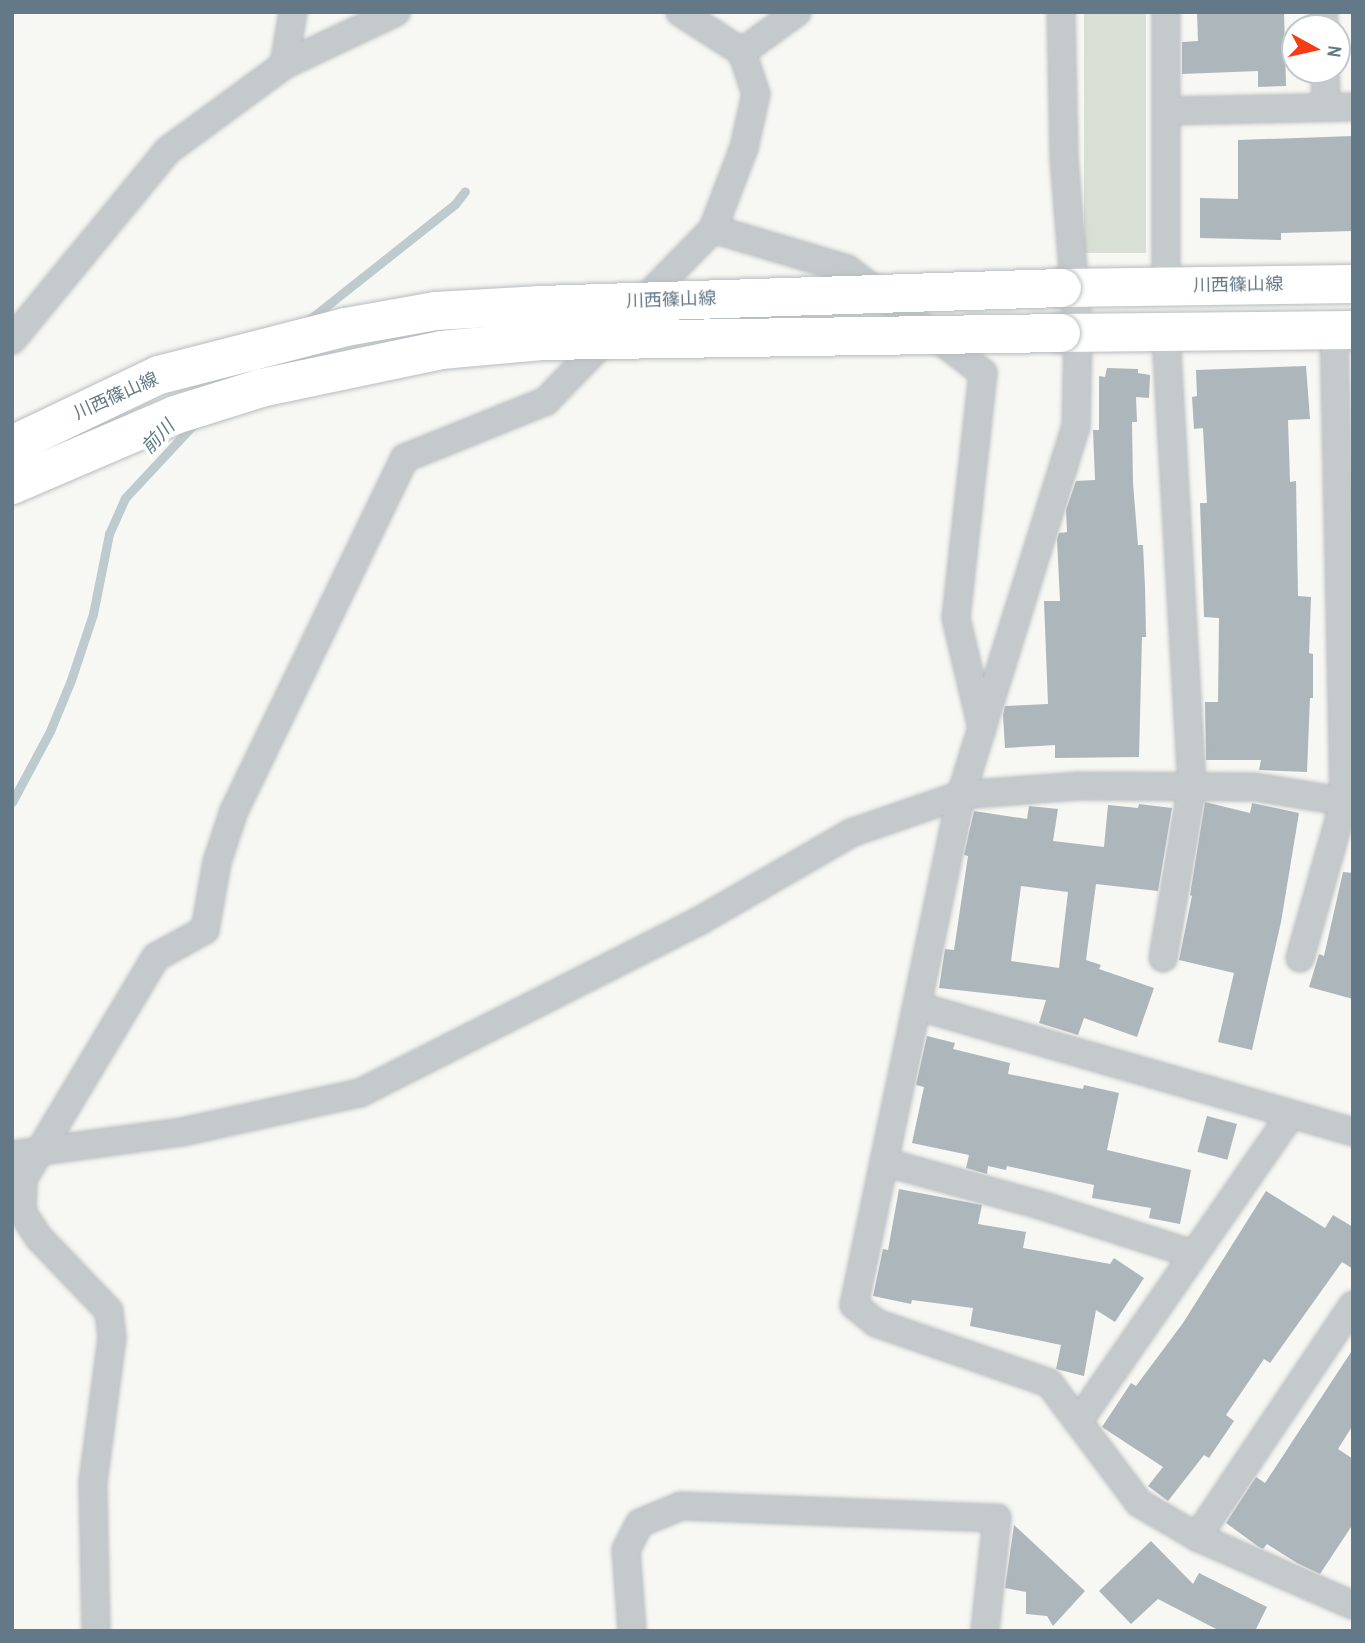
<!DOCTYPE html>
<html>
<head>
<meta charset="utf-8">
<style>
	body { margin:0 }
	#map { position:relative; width:1365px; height:1643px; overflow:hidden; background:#f7f7f3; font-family:"Archivo Narrow","Noto Sans JP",sans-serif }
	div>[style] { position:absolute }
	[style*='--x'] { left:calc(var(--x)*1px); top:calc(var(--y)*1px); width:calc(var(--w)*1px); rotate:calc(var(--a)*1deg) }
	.green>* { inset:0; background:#d8dfd4; transform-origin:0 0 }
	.stream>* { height:9px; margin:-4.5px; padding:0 4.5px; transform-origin:4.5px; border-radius:4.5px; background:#bdcace }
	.building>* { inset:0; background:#acb6bb; transform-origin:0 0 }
	.roads { filter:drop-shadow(0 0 2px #b7bcbf) drop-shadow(0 0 2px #b7bcbf) }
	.minor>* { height:26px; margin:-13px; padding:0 13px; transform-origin:13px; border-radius:13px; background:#c4c9cc }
	.primary>* { height:38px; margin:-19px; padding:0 19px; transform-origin:19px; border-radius:19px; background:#fff }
	.bridges { filter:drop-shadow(0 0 2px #b7bcbf) drop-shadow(0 0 2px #b7bcbf) }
	.primary-bridge>* { height:38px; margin:-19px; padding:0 19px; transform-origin:19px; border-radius:19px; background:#fff }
	span { translate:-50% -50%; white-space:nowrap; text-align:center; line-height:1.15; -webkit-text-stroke:7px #fff; paint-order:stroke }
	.street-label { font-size:18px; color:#637987 }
	.water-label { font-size:19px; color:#5f7b83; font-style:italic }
	.frame { position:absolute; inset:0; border:14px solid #637987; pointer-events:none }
	.north { position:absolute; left:1281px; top:14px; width:70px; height:70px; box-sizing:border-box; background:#fff; border:2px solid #c1c9cf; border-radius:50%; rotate:98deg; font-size:19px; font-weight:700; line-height:28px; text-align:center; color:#637987 }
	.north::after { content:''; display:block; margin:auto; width:24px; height:32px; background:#f43d16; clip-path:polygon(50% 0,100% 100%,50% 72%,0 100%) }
</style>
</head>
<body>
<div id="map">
	<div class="green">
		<div style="left:1084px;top:12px;width:62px;height:241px"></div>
	</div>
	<div class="stream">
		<div style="--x:305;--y:323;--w:191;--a:-38.4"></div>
		<div style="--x:455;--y:204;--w:16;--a:-52"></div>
		<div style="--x:12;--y:802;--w:81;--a:-61.8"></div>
		<div style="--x:50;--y:731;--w:55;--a:-67.6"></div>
		<div style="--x:71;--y:680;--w:70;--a:-71.6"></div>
		<div style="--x:93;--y:614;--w:82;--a:-78.7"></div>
		<div style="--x:109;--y:534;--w:39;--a:-66"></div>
		<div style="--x:125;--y:498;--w:101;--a:-47"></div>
	</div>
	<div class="building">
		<div style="clip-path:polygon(1197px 12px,1284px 12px,1286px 86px,1258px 87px,1258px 71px,1182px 74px,1182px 42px,1198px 41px)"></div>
		<div style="clip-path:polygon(1353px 136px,1353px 231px,1281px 233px,1281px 240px,1200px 238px,1200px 198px,1238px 199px,1238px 140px)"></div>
		<div style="clip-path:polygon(1306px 366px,1310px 419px,1288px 420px,1290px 482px,1296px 481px,1298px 596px,1311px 597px,1309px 653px,1313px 654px,1313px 698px,1310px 698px,1307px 772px,1259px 770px,1261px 760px,1206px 760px,1205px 702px,1218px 702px,1219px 618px,1204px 617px,1200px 503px,1207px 503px,1203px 428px,1194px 429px,1192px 397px,1197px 396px,1196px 370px)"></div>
		<div style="clip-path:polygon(1107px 368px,1138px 369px,1138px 373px,1150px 375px,1149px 398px,1136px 397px,1137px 422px,1132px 422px,1133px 483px,1138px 545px,1143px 545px,1145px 587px,1146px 637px,1142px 637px,1139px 757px,1055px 758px,1055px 745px,1005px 748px,1003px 715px,1005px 706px,1048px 704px,1044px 601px,1060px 601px,1057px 539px,1059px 533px,1067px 532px,1066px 510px,1076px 481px,1095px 480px,1093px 430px,1099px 430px,1099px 376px,1105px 377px)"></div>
		<div style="clip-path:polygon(1205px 802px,1250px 813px,1252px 803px,1299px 813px,1281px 922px,1252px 1050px,1218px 1042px,1234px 973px,1179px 960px,1192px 896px,1190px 895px)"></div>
		<div style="clip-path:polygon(evenodd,1139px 804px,1172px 808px,1158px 891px,1096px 884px,1086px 960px,1101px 965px,1099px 969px,1154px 988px,1137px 1037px,1084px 1018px,1078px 1035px,1039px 1023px,1046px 1000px,939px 988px,945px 949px,954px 950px,968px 856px,964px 855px,974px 811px,1027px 819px,1029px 806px,1058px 809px,1053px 841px,1104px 847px,1108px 805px,1138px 808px,1139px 804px,1021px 886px,1068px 892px,1059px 968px,1011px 961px,1021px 886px)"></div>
		<div style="clip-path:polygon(1343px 872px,1353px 873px,1353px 999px,1309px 987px,1319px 954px,1324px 956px)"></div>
		<div style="clip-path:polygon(927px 1036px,955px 1043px,953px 1049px,1010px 1063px,1008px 1074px,1083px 1089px,1084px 1085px,1119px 1093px,1107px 1150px,1191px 1170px,1180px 1224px,1149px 1218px,1151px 1208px,1092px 1198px,1094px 1185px,1007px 1166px,1006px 1170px,988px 1166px,987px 1174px,966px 1168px,969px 1155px,912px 1143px,924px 1087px,916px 1085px)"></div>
		<div style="left:1207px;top:1116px;width:31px;height:37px;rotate:15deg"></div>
		<div style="clip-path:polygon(899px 1189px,982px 1205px,978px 1224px,1026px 1232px,1023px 1248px,1110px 1264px,1114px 1258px,1144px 1278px,1115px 1322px,1096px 1310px,1084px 1376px,1056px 1369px,1061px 1345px,970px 1326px,973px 1308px,912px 1300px,911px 1304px,873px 1296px,883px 1249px,888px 1250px)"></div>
		<div style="clip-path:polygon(1266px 1191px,1325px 1228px,1333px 1215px,1353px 1227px,1353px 1269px,1342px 1262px,1270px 1363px,1264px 1359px,1226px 1415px,1234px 1421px,1209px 1458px,1204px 1455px,1168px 1501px,1148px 1486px,1163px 1467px,1102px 1427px,1131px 1383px,1136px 1386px,1183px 1323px)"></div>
		<div style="clip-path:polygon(1353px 1349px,1353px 1425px,1338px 1449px,1353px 1459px,1353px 1524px,1320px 1574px,1297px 1563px,1267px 1544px,1263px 1549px,1259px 1547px,1226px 1523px,1256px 1477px,1265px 1483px)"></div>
		<div style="clip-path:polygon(1014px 1525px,1085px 1591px,1053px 1626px,1047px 1616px,1026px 1614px,1026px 1592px,1005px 1588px)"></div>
		<div style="clip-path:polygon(1151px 1541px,1193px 1584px,1199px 1573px,1267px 1607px,1255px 1631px,1220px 1631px,1158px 1599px,1131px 1624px,1099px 1591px)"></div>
	</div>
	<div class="roads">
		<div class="minor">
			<div style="--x:680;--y:12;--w:74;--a:32.8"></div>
			<div style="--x:742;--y:52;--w:68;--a:-36"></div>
			<div style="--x:1061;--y:12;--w:146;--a:88.8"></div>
			<div style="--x:1064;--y:158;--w:176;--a:85.4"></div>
			<div style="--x:1078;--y:333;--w:93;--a:91.2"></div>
			<div style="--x:1076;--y:426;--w:387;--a:107.3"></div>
			<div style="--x:961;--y:795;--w:521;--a:101.85"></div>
			<div style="--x:854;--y:1305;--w:28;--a:39"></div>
			<div style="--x:876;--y:1323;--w:183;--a:19.1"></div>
			<div style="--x:1049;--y:1383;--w:150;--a:53.1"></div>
			<div style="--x:1139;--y:1503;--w:67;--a:30.4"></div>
			<div style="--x:1323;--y:12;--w:16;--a:86"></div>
			<div style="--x:284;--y:65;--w:124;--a:-25.3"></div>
			<div style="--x:1325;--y:70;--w:37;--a:88"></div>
			<div style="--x:1168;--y:111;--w:185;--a:-1.2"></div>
			<div style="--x:713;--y:229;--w:87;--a:-69.1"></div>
			<div style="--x:744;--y:148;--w:55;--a:-77.5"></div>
			<div style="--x:756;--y:94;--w:44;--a:-108.4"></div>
			<div style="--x:1166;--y:287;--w:275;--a:-90"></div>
			<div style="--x:636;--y:308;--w:110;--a:-45.7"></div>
			<div style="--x:713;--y:229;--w:140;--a:16.6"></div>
			<div style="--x:847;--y:269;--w:171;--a:37.4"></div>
			<div style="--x:983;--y:373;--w:246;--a:96.3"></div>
			<div style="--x:956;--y:618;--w:113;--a:76.7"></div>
			<div style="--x:12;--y:340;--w:244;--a:-50.6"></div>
			<div style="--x:167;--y:151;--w:145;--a:-36.3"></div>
			<div style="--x:284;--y:65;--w:54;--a:-80.4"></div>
			<div style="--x:1163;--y:958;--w:174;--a:-80.4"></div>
			<div style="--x:1192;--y:786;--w:457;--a:-93.3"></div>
			<div style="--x:1300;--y:958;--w:162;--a:-74.2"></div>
			<div style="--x:1344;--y:802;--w:472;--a:-91.2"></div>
			<div style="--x:917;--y:1006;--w:454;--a:16.1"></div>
			<div style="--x:12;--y:1155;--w:172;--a:-7.7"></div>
			<div style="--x:182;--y:1132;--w:182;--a:-12.4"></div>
			<div style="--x:360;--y:1093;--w:382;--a:-26.9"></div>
			<div style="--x:701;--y:920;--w:173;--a:-30.1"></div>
			<div style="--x:851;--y:833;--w:116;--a:-19.1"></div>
			<div style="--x:961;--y:795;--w:116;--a:-4.4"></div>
			<div style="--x:1077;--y:786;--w:178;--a:0.3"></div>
			<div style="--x:1255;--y:787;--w:99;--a:9.3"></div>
			<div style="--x:884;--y:1162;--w:159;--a:15.4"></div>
			<div style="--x:1037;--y:1204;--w:164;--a:17.8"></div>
			<div style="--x:1353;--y:1305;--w:280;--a:123.9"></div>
			<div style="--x:1197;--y:1537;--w:170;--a:23.6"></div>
			<div style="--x:1078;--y:1422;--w:374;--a:-55.3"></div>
			<div style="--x:96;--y:1631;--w:149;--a:-91.2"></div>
			<div style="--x:93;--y:1482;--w:146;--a:-82.5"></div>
			<div style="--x:112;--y:1337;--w:26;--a:-97"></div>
			<div style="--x:109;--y:1311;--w:101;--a:-133.8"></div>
			<div style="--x:39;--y:1238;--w:31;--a:-123"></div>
			<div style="--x:22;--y:1212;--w:33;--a:-88"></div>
			<div style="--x:23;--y:1179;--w:259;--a:-59.1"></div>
			<div style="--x:156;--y:957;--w:56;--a:-28.9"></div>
			<div style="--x:205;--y:930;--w:69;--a:-80"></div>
			<div style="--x:217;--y:862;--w:54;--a:-71.6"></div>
			<div style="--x:234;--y:811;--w:392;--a:-64.2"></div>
			<div style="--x:405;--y:458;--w:152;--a:-22"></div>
			<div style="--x:546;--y:401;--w:91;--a:-45.9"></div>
			<div style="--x:632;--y:1631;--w:81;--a:-94.2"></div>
			<div style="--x:626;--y:1550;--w:30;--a:-63"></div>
			<div style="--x:640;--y:1523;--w:44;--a:-22.5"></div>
			<div style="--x:681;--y:1506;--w:316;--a:2.2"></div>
			<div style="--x:997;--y:1518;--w:114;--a:96.1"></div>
		</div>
		<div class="primary">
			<div style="--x:1062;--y:288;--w:291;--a:-0.8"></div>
			<div style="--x:1061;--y:333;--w:292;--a:-0.6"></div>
		</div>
	</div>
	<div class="bridges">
		<div class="primary-bridge">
			<div style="--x:12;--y:445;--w:163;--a:-25.5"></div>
			<div style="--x:159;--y:375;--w:193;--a:-14.4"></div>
			<div style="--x:346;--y:327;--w:91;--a:-10.1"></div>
			<div style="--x:436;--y:311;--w:105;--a:-3.3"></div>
			<div style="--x:541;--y:305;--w:521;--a:-1.87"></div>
			<div style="--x:12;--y:485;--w:177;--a:-23.2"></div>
			<div style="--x:175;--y:415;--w:90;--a:-17.4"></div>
			<div style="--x:261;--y:388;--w:184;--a:-11.9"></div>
			<div style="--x:441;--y:350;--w:101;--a:-5.1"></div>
			<div style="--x:542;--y:341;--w:519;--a:-0.88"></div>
		</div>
	</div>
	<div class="street-label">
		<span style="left:1238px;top:285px;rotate:-1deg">川西篠山線</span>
		<span style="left:671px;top:300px;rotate:-2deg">川西篠山線</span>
		<span style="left:116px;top:396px;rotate:-24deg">川西篠山線</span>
	</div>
	<div class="water-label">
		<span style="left:158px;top:437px;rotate:-47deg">前川</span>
	</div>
	<div class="frame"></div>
	<div class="north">N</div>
</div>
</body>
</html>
